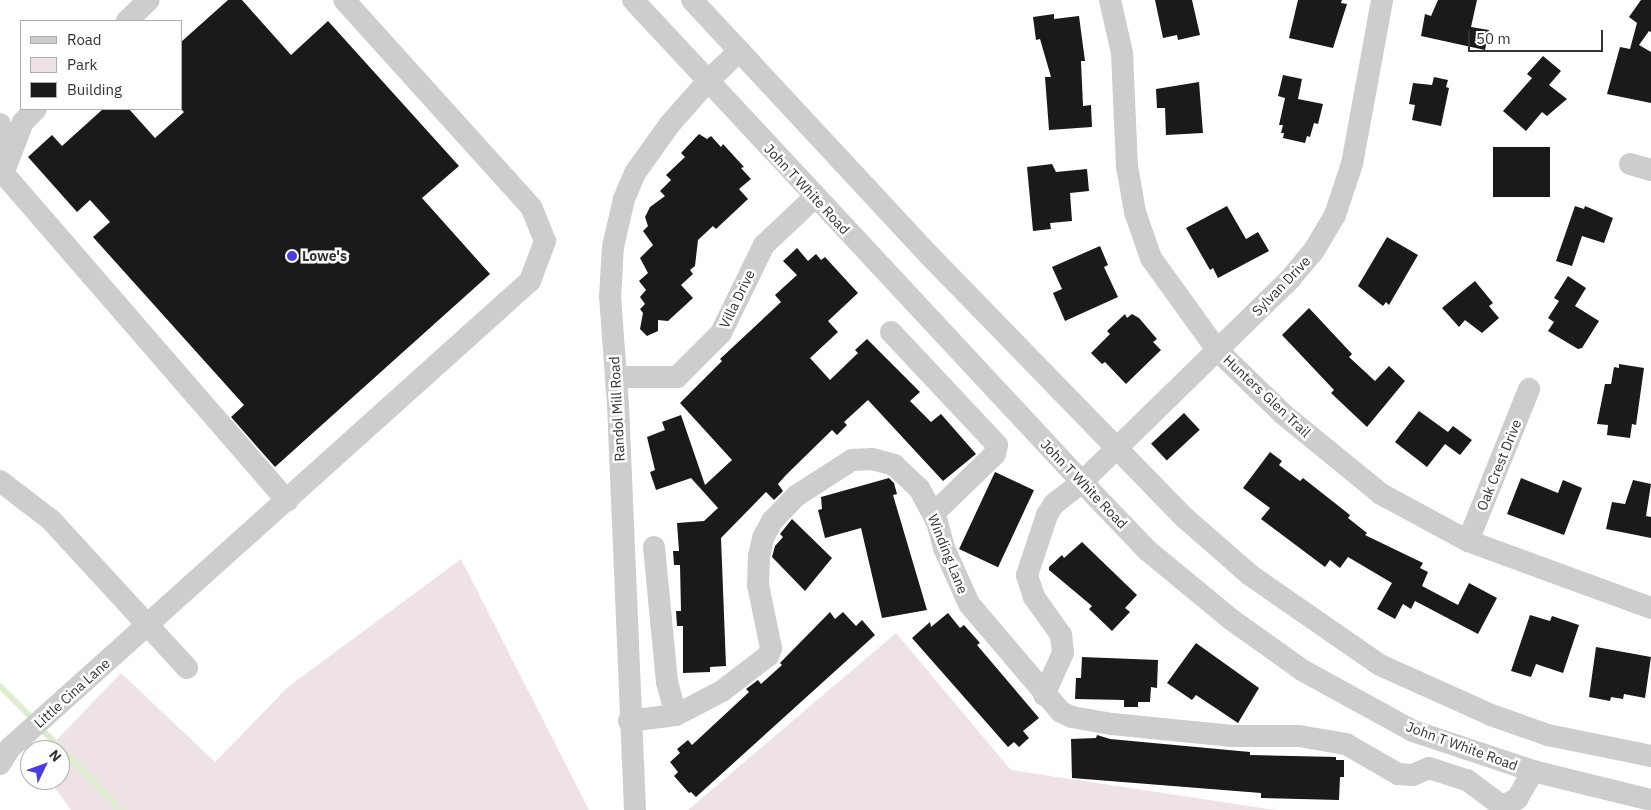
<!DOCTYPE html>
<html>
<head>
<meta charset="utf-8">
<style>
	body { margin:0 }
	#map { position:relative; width:1651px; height:810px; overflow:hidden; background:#fff; font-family:"IBM Plex Sans",sans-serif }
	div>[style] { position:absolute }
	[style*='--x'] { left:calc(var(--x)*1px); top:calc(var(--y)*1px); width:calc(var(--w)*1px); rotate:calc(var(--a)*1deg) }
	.green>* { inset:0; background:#efe2e7 }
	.stream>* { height:5.5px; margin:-2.75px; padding:0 2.75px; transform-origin:2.75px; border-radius:2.75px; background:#ddedcf }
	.building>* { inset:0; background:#1a1a1a; transform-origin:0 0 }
	.minor>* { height:22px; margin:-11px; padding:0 11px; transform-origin:11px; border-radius:11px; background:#cdcdcd }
	.dots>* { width:14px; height:14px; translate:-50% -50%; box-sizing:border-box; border:2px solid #fff; border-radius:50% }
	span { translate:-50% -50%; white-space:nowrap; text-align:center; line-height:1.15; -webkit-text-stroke:5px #fff; paint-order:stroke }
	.street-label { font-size:14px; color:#333 }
	.poi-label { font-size:14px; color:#333; font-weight:700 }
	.left { translate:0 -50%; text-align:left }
	.legend { position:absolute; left:20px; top:20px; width:162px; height:90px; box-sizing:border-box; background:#fff; border:1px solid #adadad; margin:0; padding:6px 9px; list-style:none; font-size:15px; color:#333 }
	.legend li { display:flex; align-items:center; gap:10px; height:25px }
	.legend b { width:25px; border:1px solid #adadad }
	.north { position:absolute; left:20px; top:740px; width:50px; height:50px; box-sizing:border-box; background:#fff; border:1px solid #adadad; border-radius:50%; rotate:48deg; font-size:14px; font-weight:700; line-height:20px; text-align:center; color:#333 }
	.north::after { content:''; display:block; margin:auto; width:18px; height:22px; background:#4a3ce2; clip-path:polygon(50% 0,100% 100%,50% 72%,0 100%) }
	.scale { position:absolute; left:1468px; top:30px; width:135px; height:22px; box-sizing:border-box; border:2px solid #333; border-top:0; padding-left:6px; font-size:15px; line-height:18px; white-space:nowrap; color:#333; -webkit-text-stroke:4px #fff; paint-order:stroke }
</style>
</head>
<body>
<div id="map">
	<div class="green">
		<div style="clip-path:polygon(461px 559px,589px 810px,71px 810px,49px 780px,60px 780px,60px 750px,47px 750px,121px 673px,215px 762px,288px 687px)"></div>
		<div style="clip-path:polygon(896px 633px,1011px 770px,1276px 810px,688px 810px)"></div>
	</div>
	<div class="stream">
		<div style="--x:0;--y:686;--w:48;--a:45"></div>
		<div style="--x:40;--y:727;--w:116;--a:45.7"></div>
	</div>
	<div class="building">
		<div style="clip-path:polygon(228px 0,242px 0,291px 55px,328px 21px,459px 166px,422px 198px,490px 274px,275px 467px,231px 417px,244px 405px,93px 237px,110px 222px,90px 200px,77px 212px,28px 157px,52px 135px,62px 146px,103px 109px,129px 109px,155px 138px,184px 112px,181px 109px,181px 42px)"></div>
		<div style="clip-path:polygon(1155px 0,1192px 0,1200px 35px,1178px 40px,1177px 35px,1163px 38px)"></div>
		<div style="clip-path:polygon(1298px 0,1342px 0,1341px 3px,1347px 4px,1333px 48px,1289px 38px)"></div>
		<div style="clip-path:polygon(1438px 0,1477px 0,1471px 27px,1489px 30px,1485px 50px,1421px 36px,1425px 14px,1431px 16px)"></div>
		<div style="clip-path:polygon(1641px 0,1651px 0,1651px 32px,1649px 31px,1639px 45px,1651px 52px,1651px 103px,1607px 94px,1620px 47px,1630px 49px,1637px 23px,1629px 17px)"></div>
		<div style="clip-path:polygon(1054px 14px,1054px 19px,1079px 16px,1085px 61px,1081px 61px,1083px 106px,1091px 105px,1092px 127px,1049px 130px,1045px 77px,1051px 77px,1040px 39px,1036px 40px,1033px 17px)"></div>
		<div style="clip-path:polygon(1543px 56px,1561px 71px,1549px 85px,1567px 99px,1547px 116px,1542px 112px,1526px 131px,1503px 111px,1532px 78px,1527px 74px)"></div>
		<div style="clip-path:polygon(1283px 75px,1302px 79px,1298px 99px,1323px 104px,1318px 124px,1314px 123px,1310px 137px,1307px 136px,1305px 143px,1283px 138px,1284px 133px,1281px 133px,1283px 125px,1279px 125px,1285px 98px,1278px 96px)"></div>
		<div style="clip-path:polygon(1434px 77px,1448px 80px,1446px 87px,1449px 88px,1441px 126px,1412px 120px,1415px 105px,1409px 104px,1413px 83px,1432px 85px)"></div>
		<div style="clip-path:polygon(1199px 82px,1203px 133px,1166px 135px,1165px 108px,1157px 108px,1156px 89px)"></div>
		<div style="clip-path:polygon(699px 134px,707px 139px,711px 136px,721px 147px,723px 144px,744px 167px,741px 168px,751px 179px,739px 189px,748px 199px,716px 229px,713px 226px,698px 240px,695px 266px,690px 270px,693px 274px,681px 285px,693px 298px,668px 321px,658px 320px,658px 331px,647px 336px,640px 329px,643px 313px,640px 309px,645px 304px,640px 297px,646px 290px,639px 281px,648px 273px,640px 258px,653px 245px,643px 231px,648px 226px,645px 217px,650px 207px,665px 196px,660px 191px,671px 180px,666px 175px,685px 157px,681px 153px)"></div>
		<div style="left:1550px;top:147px;width:50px;height:57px;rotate:90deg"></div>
		<div style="clip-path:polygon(1052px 164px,1056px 172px,1087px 169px,1089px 191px,1070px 193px,1072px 221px,1050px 223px,1051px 229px,1033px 231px,1027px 167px)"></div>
		<div style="clip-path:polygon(1227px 206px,1246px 239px,1258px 232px,1269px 251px,1218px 278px,1213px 268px,1210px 270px,1186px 228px)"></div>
		<div style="clip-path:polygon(1575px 206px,1584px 209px,1585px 206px,1613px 218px,1604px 243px,1582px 236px,1572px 266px,1556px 261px)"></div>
		<div style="clip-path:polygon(1387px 237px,1418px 255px,1389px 305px,1386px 302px,1383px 306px,1358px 286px)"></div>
		<div style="clip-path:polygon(1100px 246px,1108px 265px,1104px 267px,1118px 297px,1065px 321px,1053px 293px,1062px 289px,1052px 267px)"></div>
		<div style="clip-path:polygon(797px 248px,808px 261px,816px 254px,821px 260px,825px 257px,858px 293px,828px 321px,838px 332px,810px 358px,830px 380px,858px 353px,855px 350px,867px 339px,920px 392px,910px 401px,931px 422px,941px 414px,976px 454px,943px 481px,868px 400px,844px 422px,847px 425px,837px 435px,832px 430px,786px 475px,778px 484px,783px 491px,774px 500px,766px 492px,721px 538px,726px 666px,710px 667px,710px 672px,683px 673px,683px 626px,677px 626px,676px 611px,681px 611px,680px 565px,674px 565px,673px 551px,679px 551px,677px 523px,704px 521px,718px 508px,691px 478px,656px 490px,650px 472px,655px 470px,647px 437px,665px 430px,662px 422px,681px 415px,705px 485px,732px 460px,680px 403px,722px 361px,720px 359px,781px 302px,775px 295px,797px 275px,783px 261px)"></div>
		<div style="clip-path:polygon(1568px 276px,1586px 288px,1575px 306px,1599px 321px,1582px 348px,1578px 349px,1548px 331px,1554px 322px,1548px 318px,1559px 301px,1554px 298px)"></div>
		<div style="clip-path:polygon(1475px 281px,1493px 303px,1489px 306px,1499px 318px,1482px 333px,1465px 320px,1459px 327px,1442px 308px)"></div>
		<div style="clip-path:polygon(1309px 308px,1352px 354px,1349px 357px,1375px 381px,1389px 366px,1405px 381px,1367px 427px,1331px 393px,1334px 390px,1282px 335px)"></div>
		<div style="clip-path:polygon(1125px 314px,1127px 318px,1132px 314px,1139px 318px,1157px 339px,1153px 342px,1161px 350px,1126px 384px,1105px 362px,1102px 364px,1091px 353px,1110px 334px,1107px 331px)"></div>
		<div style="clip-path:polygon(1619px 364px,1644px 368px,1636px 425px,1632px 424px,1630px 438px,1607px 435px,1608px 425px,1597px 424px,1605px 384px,1611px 384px,1614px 367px,1619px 368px)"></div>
		<div style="clip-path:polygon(1419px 411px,1448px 432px,1453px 426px,1472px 440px,1460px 455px,1445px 444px,1427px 467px,1395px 442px)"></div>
		<div style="left:1184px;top:413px;width:23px;height:45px;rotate:47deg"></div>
		<div style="clip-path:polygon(1270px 452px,1282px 461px,1279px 465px,1300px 481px,1303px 478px,1350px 515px,1348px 518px,1367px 533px,1365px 535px,1423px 563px,1420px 568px,1428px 572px,1422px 586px,1458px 605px,1469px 583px,1497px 598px,1478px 634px,1415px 601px,1411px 609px,1403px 604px,1395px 619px,1377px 609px,1392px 583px,1348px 557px,1340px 568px,1330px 560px,1325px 567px,1261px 519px,1270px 508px,1243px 488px)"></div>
		<div style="left:995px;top:472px;width:43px;height:85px;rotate:25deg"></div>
		<div style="clip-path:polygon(889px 478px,894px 483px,897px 494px,893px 495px,927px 610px,882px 618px,861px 528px,825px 538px,818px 510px,822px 509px,821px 497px)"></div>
		<div style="clip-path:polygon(1521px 478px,1558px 493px,1563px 480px,1582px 488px,1564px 535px,1507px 514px)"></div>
		<div style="clip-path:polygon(1633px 480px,1651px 484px,1646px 516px,1651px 517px,1651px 538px,1606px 529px,1612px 502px,1625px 504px)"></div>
		<div style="clip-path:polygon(792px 519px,832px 558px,805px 591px,772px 557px,775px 546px,783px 537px,780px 534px)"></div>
		<div style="clip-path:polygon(1082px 542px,1137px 595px,1125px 608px,1130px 612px,1112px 631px,1089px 609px,1092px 606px,1049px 570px,1049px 567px,1062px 555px,1064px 558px)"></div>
		<div style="clip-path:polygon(830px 612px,835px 619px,843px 612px,856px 626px,862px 620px,875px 635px,696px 797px,691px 792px,689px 793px,674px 776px,678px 772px,670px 762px,680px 753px,677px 749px,688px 740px,692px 745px,749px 692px,746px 689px,758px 680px,761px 684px,782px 665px,780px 663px)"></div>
		<div style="clip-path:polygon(948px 613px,960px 628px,964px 625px,980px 643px,977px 645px,1039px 718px,1023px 731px,1029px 738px,1019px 747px,1014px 742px,1008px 747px,912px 638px,930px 622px,931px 627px)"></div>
		<div style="clip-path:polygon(1530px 615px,1550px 621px,1552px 616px,1579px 625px,1563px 673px,1536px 664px,1531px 677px,1511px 671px)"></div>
		<div style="clip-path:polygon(1196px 643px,1259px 688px,1238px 723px,1196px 695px,1192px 700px,1167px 683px)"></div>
		<div style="clip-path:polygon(1596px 647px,1651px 657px,1645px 698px,1624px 694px,1623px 699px,1611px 697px,1610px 701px,1589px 697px)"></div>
		<div style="clip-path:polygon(1082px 657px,1158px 660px,1157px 688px,1151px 687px,1150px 702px,1138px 702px,1138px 707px,1124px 707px,1124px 700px,1075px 699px,1076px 678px,1081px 678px)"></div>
		<div style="clip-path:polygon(1097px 735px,1110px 739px,1250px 752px,1250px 755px,1336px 757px,1336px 760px,1344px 760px,1344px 777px,1340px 777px,1339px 800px,1261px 798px,1261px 793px,1072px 778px,1071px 739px,1096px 738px)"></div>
	</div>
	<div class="minor">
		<div style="--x:633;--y:0;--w:659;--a:47.03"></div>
		<div style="--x:1082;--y:482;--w:94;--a:46.3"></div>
		<div style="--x:1147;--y:550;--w:110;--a:39.5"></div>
		<div style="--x:1232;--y:620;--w:86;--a:35.5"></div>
		<div style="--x:1302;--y:670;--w:127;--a:28.8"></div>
		<div style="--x:1413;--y:731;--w:126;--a:18.4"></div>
		<div style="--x:1533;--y:771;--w:122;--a:13.8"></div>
		<div style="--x:692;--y:0;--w:347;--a:47.1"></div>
		<div style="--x:928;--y:254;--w:368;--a:45.8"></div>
		<div style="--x:1185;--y:518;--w:86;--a:41.2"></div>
		<div style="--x:1250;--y:575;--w:158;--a:34.7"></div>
		<div style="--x:1380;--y:665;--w:122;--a:24.2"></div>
		<div style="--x:1491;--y:715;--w:60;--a:19.3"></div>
		<div style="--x:1548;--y:735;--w:105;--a:11.5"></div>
		<div style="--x:1110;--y:0;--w:54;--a:77.2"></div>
		<div style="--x:1122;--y:53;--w:113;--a:87.5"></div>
		<div style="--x:1127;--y:166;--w:47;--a:80.1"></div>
		<div style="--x:1135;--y:212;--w:49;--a:70.8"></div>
		<div style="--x:1151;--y:258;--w:113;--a:54.3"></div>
		<div style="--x:1217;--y:350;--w:92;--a:44.1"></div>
		<div style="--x:1283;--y:414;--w:127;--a:39.2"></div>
		<div style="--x:1381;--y:494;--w:99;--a:28.4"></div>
		<div style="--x:1468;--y:541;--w:195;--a:20.1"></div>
		<div style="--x:127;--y:21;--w:30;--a:-44"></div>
		<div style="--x:0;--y:124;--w:49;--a:86.5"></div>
		<div style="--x:3;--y:173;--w:434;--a:49.1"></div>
		<div style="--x:1630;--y:164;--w:22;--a:16"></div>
		<div style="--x:6;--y:166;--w:47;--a:-68.9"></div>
		<div style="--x:23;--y:122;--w:18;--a:-45"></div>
		<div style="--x:891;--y:332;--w:155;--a:46.8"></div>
		<div style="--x:997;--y:445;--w:9;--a:103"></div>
		<div style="--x:995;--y:454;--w:86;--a:135.9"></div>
		<div style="--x:616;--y:377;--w:61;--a:0"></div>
		<div style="--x:677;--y:377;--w:62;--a:-45"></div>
		<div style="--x:721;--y:333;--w:98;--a:-64"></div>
		<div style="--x:764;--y:245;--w:70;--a:-43.3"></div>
		<div style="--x:0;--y:481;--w:64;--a:37.4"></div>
		<div style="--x:51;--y:520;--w:201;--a:47.4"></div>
		<div style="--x:1468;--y:541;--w:164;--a:-68.1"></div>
		<div style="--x:654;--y:547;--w:136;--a:84.5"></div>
		<div style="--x:667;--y:682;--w:34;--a:75"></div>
		<div style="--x:1044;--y:695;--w:46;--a:-65.7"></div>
		<div style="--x:1063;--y:653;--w:18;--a:-96"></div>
		<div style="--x:1061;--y:635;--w:47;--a:-125.4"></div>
		<div style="--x:1034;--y:597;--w:23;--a:-108"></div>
		<div style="--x:1027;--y:575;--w:63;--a:-71.6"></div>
		<div style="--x:1047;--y:515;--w:13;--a:-58"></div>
		<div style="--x:1054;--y:504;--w:36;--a:-38"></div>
		<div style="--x:1082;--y:482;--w:291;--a:-44.3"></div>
		<div style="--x:1290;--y:279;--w:35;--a:-50"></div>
		<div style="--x:1313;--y:252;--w:43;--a:-59.3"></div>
		<div style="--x:1335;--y:215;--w:54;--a:-71.6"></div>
		<div style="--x:1352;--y:164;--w:167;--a:-79.6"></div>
		<div style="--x:629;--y:721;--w:47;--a:-7.3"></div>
		<div style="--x:676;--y:715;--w:52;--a:-27.6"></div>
		<div style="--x:722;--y:691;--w:58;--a:-37.3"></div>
		<div style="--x:768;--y:656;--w:9;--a:-69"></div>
		<div style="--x:771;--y:648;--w:64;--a:-101.7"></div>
		<div style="--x:758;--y:585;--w:29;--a:-88"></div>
		<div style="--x:759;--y:556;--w:18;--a:-77"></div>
		<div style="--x:763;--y:538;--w:19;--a:-62"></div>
		<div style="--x:772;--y:521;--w:35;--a:-46"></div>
		<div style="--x:796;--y:496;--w:67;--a:-32.7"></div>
		<div style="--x:852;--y:460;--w:20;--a:-3"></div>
		<div style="--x:872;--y:459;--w:23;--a:15"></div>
		<div style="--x:894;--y:465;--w:34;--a:43"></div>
		<div style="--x:919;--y:488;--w:38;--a:62"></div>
		<div style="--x:937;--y:522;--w:27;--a:75"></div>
		<div style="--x:944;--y:548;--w:61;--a:65.9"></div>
		<div style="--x:969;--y:604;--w:142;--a:49.6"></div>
		<div style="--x:1061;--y:712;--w:12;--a:24"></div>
		<div style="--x:1072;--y:717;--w:41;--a:9.9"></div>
		<div style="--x:1112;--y:724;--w:121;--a:5.7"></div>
		<div style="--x:1232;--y:736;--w:67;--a:0"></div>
		<div style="--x:1299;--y:736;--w:48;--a:9.7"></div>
		<div style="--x:1346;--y:744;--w:60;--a:30"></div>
		<div style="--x:1398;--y:774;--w:15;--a:4"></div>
		<div style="--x:1413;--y:775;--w:17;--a:-24"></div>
		<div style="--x:1429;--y:768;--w:40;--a:18"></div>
		<div style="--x:1467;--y:780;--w:44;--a:36.6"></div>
		<div style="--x:1502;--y:806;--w:17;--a:-25"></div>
		<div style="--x:1517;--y:799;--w:32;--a:-60"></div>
		<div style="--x:0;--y:764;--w:19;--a:-58"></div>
		<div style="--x:10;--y:748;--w:699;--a:-41.93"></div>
		<div style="--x:530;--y:281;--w:43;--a:-69.4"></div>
		<div style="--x:545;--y:241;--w:35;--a:-112"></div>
		<div style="--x:532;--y:208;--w:280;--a:-132.1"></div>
		<div style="--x:635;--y:810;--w:405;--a:-92.4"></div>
		<div style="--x:618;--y:405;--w:108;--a:-94.2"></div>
		<div style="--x:610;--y:297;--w:50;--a:-86.6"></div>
		<div style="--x:613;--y:247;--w:49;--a:-77.1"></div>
		<div style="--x:624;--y:199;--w:28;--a:-67"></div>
		<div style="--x:635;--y:173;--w:60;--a:-54.5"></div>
		<div style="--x:670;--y:124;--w:56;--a:-48.6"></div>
		<div style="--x:707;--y:82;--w:45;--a:-44.1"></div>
	</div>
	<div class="dots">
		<div style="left:292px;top:256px;background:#4a3ce2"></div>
	</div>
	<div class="street-label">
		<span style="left:807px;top:189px;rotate:47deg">John T White Road</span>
		<span style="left:1281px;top:286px;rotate:-46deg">Sylvan Drive</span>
		<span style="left:737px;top:299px;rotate:-64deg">Villa Drive</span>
		<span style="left:1267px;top:396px;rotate:43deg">Hunters Glen Trail</span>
		<span style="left:617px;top:409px;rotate:-93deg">Randol Mill Road</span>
		<span style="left:1499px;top:465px;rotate:-68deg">Oak Crest Drive</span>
		<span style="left:1084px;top:484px;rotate:46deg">John T White Road</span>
		<span style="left:948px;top:554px;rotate:68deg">Winding Lane</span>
		<span style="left:72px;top:693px;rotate:-42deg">Little Cina Lane</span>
		<span style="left:1462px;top:746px;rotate:20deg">John T White Road</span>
	</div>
	<div class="poi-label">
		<span class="left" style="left:302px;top:256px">Lowe's</span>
	</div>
	<ul class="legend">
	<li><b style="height:6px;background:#cdcdcd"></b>Road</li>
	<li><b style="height:14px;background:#efe2e7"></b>Park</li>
	<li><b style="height:14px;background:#1a1a1a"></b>Building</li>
	</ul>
	<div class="north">N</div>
	<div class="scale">50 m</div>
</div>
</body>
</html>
